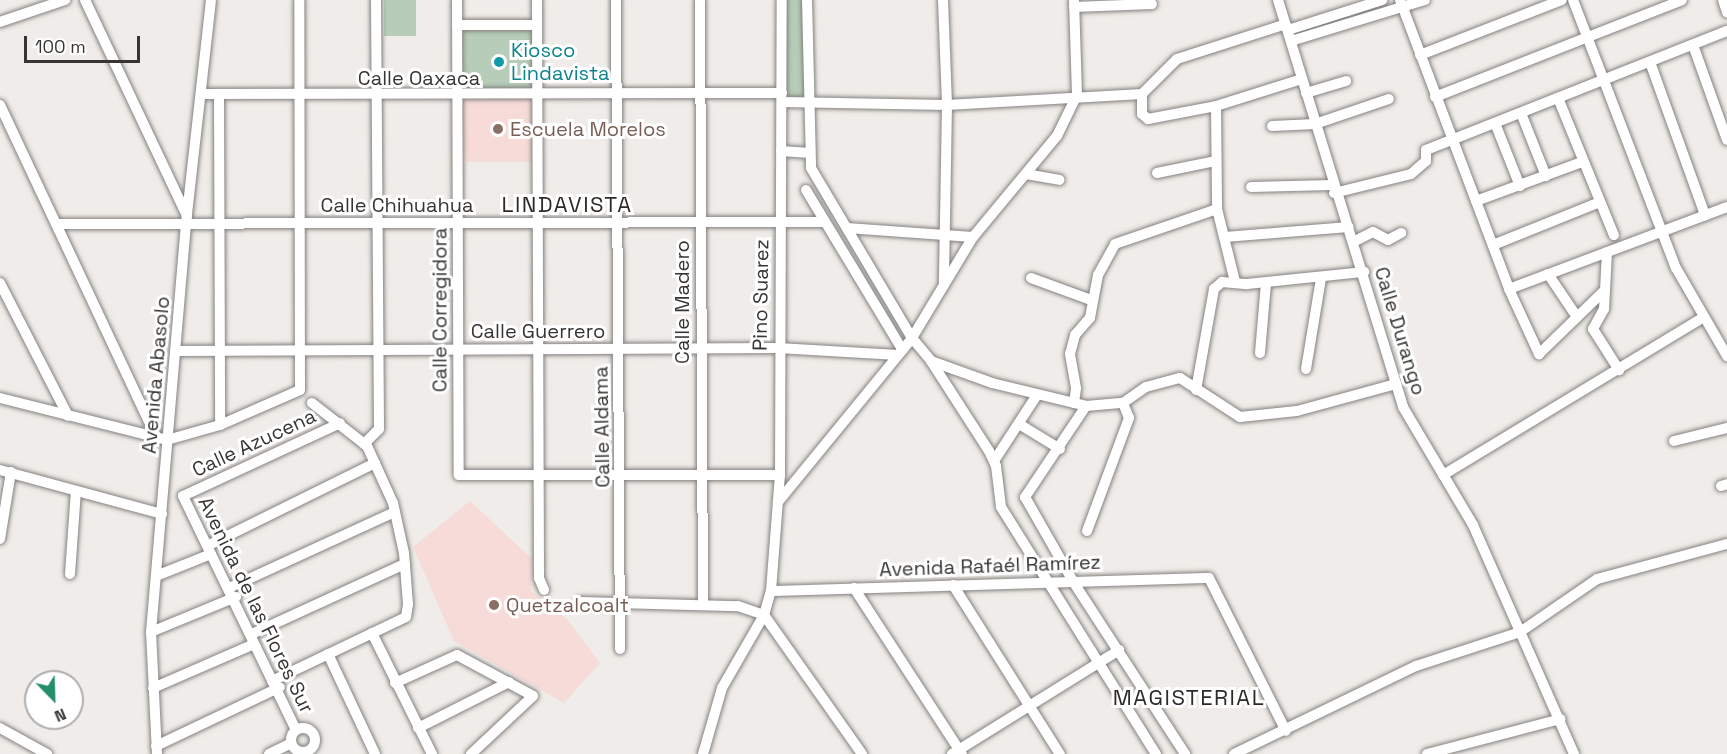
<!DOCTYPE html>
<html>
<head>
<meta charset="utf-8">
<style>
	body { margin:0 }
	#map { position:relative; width:1727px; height:754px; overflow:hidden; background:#efece9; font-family:"Space Grotesk",sans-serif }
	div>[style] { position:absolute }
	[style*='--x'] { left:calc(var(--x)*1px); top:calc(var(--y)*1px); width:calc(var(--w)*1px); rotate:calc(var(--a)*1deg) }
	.education>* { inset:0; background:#f6dbd9 }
	.green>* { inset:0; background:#b7cdb9; transform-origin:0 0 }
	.roads { filter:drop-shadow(0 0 2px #84817f) drop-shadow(0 0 2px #84817f) }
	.minor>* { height:10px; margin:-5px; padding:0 5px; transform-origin:5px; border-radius:5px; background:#fff }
	.minor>.ring { margin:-5px; padding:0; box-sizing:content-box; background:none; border:10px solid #fff; border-radius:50% }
	.dots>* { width:16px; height:16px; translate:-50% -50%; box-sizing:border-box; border:3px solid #fff; border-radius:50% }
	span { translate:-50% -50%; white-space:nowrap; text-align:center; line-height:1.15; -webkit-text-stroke:6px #fff; paint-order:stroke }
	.culture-label { font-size:20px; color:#0d838f }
	.left { translate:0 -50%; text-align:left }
	.street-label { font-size:20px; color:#363534 }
	.education-label { font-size:20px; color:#785e54 }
	.quarter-label { font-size:22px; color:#2d2b28; letter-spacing:1.5px }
	.north { position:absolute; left:24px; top:670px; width:60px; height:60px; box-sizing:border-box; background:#fff; border:2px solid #afaeae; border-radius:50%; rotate:157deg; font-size:16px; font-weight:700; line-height:24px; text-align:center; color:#363534 }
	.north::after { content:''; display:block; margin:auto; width:21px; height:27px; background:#268d6a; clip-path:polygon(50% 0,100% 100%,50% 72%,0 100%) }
	.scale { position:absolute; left:24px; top:36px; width:116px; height:27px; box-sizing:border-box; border:3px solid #363534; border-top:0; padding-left:8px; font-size:18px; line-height:21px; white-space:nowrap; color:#363534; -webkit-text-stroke:4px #fff; paint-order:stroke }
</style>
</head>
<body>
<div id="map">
	<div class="education">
		<div style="clip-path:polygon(537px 94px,531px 162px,466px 162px,457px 95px)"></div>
		<div style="clip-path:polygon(470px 501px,532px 559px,531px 591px,567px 619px,600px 663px,564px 703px,454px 641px,413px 547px)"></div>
	</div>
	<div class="green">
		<div style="left:384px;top:0;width:32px;height:36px"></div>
		<div style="left:782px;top:0;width:25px;height:102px"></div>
		<div style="left:457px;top:25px;width:80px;height:70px"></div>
	</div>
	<div class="roads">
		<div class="minor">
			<div style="--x:85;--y:0;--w:239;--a:64.7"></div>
			<div style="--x:457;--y:0;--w:475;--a:89.8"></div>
			<div style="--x:459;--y:475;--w:321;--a:0"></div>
			<div style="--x:537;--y:0;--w:578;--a:89.8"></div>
			<div style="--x:539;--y:578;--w:13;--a:67"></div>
			<div style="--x:616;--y:0;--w:649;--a:89.65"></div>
			<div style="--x:700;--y:0;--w:604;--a:89.72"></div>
			<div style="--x:807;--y:0;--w:168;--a:88.6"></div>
			<div style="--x:811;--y:168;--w:198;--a:59.3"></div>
			<div style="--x:912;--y:338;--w:30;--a:50"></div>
			<div style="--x:931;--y:361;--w:65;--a:19.8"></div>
			<div style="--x:992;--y:383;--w:97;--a:13.7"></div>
			<div style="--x:1086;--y:406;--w:37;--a:-5"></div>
			<div style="--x:1123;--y:403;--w:28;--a:-35"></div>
			<div style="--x:1146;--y:387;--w:35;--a:-15"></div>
			<div style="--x:1180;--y:378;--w:72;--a:33"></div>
			<div style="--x:1240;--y:417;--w:57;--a:-6"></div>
			<div style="--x:1297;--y:411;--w:103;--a:-15.3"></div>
			<div style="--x:943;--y:0;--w:105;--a:87.8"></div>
			<div style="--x:947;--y:105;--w:180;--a:91"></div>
			<div style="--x:1278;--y:0;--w:426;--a:72.9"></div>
			<div style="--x:1403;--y:407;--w:137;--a:59.3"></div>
			<div style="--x:1473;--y:525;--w:250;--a:66.2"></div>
			<div style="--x:1400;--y:0;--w:309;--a:69.3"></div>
			<div style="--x:1509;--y:289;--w:72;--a:65.2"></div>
			<div style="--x:1539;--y:354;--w:91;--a:-44.1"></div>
			<div style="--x:1573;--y:0;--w:287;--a:69"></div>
			<div style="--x:1676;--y:268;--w:102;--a:59.9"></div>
			<div style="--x:1723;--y:0;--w:13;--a:72"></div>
			<div style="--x:1074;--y:7;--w:78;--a:-2.2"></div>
			<div style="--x:0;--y:22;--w:69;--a:-18.7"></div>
			<div style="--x:457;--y:25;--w:80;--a:0"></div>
			<div style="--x:1288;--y:30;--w:99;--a:-17.7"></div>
			<div style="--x:1291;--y:41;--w:140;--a:-17"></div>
			<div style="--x:1693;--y:45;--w:101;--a:70.3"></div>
			<div style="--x:1420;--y:55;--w:152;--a:-21.2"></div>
			<div style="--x:1650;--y:62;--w:163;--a:70.2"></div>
			<div style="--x:1306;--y:93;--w:42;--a:-16.7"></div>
			<div style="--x:201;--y:94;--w:581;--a:-0.1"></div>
			<div style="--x:1142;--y:94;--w:20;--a:90"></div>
			<div style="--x:1142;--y:114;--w:8;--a:40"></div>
			<div style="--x:1148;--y:119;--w:69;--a:-10.8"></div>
			<div style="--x:1216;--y:106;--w:90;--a:-17.4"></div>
			<div style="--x:1142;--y:94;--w:49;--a:-45"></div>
			<div style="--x:1177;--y:59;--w:114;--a:-17.8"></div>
			<div style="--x:219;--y:96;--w:329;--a:89.8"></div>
			<div style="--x:1435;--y:97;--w:265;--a:-21.4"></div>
			<div style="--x:1558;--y:98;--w:148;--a:67.8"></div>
			<div style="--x:782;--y:102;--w:165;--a:1"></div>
			<div style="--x:947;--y:105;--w:195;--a:-3.2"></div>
			<div style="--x:0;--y:105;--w:367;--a:64.8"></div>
			<div style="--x:1216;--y:106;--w:103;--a:89.4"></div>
			<div style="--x:1217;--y:209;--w:75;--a:76.1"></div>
			<div style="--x:1521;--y:113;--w:68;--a:68.4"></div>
			<div style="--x:1495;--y:123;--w:68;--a:68.4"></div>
			<div style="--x:1272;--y:126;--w:43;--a:-2.7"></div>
			<div style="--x:1315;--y:124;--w:78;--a:-18.7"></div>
			<div style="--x:781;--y:151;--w:29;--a:4"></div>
			<div style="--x:1157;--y:173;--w:59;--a:-11.7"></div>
			<div style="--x:1026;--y:174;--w:34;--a:10"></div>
			<div style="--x:1251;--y:187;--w:81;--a:-1.4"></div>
			<div style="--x:806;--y:190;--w:186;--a:58.9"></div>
			<div style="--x:1334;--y:193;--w:79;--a:-13.9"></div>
			<div style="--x:1411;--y:174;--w:20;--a:-41"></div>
			<div style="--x:1426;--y:161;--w:11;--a:-90"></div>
			<div style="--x:1426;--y:150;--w:324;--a:-21.6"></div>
			<div style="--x:1476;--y:201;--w:113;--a:-20.2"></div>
			<div style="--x:57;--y:224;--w:766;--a:-0.15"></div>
			<div style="--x:847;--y:228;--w:126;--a:4.1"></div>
			<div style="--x:1225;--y:237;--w:124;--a:-4.6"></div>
			<div style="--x:1355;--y:241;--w:20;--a:-27"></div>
			<div style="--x:1373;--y:232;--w:17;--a:28"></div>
			<div style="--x:1388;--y:240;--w:15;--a:-28"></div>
			<div style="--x:1493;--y:245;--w:115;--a:-21.9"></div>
			<div style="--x:1607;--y:252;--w:57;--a:93"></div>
			<div style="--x:1604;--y:309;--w:23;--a:119"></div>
			<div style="--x:1593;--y:329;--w:49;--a:57.6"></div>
			<div style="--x:1548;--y:274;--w:52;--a:56"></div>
			<div style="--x:1031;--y:278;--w:64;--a:20.1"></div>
			<div style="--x:0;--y:283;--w:149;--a:62.9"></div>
			<div style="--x:1509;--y:289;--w:233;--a:-20.6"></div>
			<div style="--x:177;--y:351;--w:601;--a:-0.29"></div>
			<div style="--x:778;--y:348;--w:120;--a:3.3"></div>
			<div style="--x:1260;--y:353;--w:70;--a:-85.1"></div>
			<div style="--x:931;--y:361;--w:107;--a:57.2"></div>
			<div style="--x:989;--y:451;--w:17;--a:65"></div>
			<div style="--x:996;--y:466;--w:41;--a:83"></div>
			<div style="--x:1001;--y:507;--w:292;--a:57.9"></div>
			<div style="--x:1306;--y:369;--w:92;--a:-80.6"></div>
			<div style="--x:1196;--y:390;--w:103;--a:-79.9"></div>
			<div style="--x:1214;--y:289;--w:11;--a:-41"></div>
			<div style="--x:1222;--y:282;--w:25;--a:5"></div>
			<div style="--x:1247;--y:284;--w:118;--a:-5.9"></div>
			<div style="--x:0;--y:398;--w:172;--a:14.1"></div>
			<div style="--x:167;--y:440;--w:55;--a:-15.8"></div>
			<div style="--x:220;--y:425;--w:87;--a:-23.6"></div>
			<div style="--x:300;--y:390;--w:390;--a:-90.1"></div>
			<div style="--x:1074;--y:403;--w:15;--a:-82"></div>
			<div style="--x:1076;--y:388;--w:35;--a:-100"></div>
			<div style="--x:1070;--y:354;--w:20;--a:-75"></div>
			<div style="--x:1075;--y:335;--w:23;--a:-49"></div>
			<div style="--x:1090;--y:318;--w:44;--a:-79.5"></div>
			<div style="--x:1098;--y:275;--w:35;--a:-61"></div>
			<div style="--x:1115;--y:244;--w:108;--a:-18.9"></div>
			<div style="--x:1086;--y:406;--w:110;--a:123.8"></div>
			<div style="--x:1025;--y:497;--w:99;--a:60.3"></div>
			<div style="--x:1074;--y:583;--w:204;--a:57"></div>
			<div style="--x:1019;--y:424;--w:48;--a:31.4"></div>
			<div style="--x:1674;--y:441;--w:55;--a:-13.8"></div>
			<div style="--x:364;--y:444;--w:21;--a:-45"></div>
			<div style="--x:379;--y:429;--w:429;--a:-90.4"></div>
			<div style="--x:994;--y:461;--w:79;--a:-56.9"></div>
			<div style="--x:0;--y:470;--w:168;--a:15.2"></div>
			<div style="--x:1443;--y:475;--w:305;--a:-31.2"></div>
			<div style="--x:1721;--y:486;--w:6;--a:-18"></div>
			<div style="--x:778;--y:502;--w:212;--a:-50.7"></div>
			<div style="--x:912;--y:338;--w:118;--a:-58.9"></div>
			<div style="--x:973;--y:237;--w:131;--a:-50.3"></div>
			<div style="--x:1057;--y:136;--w:46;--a:-64"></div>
			<div style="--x:1077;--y:95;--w:95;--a:-91.8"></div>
			<div style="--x:1087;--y:531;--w:121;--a:-69.6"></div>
			<div style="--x:1129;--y:418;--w:16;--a:-112"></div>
			<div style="--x:0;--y:539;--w:68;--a:-80.7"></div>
			<div style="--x:211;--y:544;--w:183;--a:-26.3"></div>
			<div style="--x:70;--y:574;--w:83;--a:-85.9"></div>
			<div style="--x:156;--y:576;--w:59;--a:-21.8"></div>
			<div style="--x:953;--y:585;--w:200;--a:57.7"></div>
			<div style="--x:231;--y:587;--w:180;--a:-24.6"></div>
			<div style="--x:854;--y:588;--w:198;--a:57"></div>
			<div style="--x:771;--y:591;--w:438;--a:-1.7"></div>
			<div style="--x:1209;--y:578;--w:171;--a:63.3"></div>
			<div style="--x:580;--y:602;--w:158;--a:1.5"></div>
			<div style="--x:738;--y:606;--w:28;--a:19"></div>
			<div style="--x:764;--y:615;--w:170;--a:54.8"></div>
			<div style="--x:151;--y:632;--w:92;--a:-22.4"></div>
			<div style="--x:254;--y:633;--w:166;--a:-24.6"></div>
			<div style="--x:372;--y:633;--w:135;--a:63.6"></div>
			<div style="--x:328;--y:654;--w:110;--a:64.8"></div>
			<div style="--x:272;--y:681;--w:148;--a:-25.5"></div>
			<div style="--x:406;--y:617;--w:13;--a:-81"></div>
			<div style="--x:408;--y:604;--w:51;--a:-94.5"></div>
			<div style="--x:404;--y:553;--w:51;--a:-102.4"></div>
			<div style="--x:393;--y:503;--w:63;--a:-114.5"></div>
			<div style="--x:367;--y:446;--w:70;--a:-142"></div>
			<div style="--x:395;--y:683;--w:68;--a:-24.3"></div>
			<div style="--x:457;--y:655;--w:86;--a:28.3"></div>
			<div style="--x:533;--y:696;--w:85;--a:136.9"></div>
			<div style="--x:153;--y:688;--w:110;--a:-23.5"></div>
			<div style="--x:0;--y:728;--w:54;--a:29"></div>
			<div style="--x:418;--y:728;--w:102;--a:-26.8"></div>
			<div class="ring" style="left:291px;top:728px;width:14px;height:14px"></div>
			<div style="--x:296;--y:730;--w:260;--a:-115.8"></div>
			<div style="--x:183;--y:496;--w:173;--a:-24.9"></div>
			<div style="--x:156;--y:746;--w:137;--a:-25.4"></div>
			<div style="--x:157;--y:754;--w:122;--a:-92.8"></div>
			<div style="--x:151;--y:632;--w:410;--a:-85.1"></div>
			<div style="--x:186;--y:223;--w:224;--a:-83.6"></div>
			<div style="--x:269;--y:754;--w:25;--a:-26"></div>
			<div style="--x:703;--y:754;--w:69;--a:-73.9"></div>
			<div style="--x:722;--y:688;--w:84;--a:-60.1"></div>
			<div style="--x:764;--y:615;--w:25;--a:-74"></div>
			<div style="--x:771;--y:591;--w:116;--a:-85.6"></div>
			<div style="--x:780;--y:475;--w:475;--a:-89.8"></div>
			<div style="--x:952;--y:754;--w:197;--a:-31.9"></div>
			<div style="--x:1234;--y:754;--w:202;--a:-25.8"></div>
			<div style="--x:1416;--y:666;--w:109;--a:-18.1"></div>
			<div style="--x:1520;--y:632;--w:93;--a:-34.5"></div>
			<div style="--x:1597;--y:579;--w:135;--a:-15.1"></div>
			<div style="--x:1427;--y:754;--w:138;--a:-14.7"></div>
		</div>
	</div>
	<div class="dots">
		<div style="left:499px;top:62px;background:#0f9aa8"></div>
		<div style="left:498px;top:129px;background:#8d6e63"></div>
		<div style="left:494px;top:605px;background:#8d6e63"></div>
	</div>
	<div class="culture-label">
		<span class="left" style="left:511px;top:62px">Kiosco<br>Lindavista</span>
	</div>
	<div class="street-label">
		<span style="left:419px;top:78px">Calle Oaxaca</span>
		<span style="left:397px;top:205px">Calle Chihuahua</span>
		<span style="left:761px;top:295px;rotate:-89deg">Pino Suarez</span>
		<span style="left:682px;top:302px;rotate:-90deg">Calle Madero</span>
		<span style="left:440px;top:310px;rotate:-90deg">Calle Corregidora</span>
		<span style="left:538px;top:331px">Calle Guerrero</span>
		<span style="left:1400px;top:331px;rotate:73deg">Calle Durango</span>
		<span style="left:156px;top:375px;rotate:-85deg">Avenida Abasolo</span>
		<span style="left:602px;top:427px;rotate:-91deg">Calle Aldama</span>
		<span style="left:254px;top:443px;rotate:-25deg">Calle Azucena</span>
		<span style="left:990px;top:566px;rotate:-2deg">Avenida Rafaél Ramírez</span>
		<span style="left:256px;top:605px;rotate:64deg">Avenida de las Flores Sur</span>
	</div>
	<div class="education-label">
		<span class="left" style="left:510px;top:129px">Escuela Morelos</span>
		<span class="left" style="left:506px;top:605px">Quetzalcoalt</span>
	</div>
	<div class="quarter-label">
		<span style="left:567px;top:205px">LINDAVISTA</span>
		<span style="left:1189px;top:698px">MAGISTERIAL</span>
	</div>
	<div class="north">N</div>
	<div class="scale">100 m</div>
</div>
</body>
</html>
